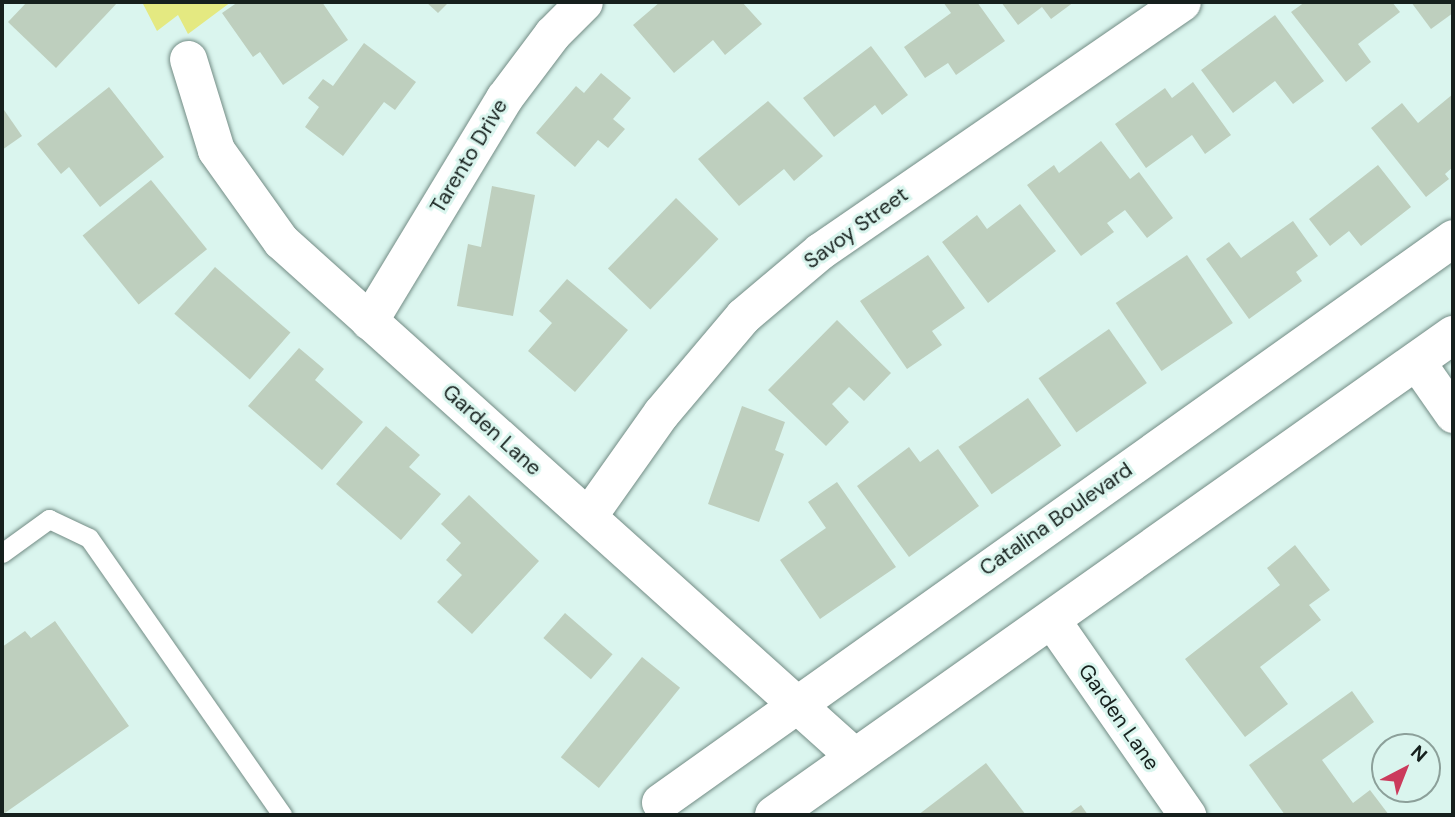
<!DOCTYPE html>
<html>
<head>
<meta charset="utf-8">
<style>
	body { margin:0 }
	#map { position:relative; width:1455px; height:817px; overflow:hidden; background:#daf5ee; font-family:"DM Sans",sans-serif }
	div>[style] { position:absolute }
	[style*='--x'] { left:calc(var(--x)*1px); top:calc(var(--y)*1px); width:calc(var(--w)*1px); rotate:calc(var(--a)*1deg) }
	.green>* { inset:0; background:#e4e981 }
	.building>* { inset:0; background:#becfbe; transform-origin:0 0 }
	.roads { filter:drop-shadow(0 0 2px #738c85) drop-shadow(0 0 2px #738c85) }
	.service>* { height:19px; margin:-9.5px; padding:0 9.5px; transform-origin:9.5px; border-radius:9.5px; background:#fff }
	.minor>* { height:37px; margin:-18.5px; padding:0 18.5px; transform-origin:18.5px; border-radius:18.5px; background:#fff }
	.primary>* { height:38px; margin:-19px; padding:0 19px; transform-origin:19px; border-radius:19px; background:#fff }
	span { translate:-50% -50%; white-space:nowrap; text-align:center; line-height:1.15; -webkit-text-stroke:6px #daf5ee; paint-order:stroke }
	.street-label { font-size:21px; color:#16201d }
	.frame { position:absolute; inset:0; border:4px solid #16201d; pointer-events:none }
	.north { position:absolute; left:1371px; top:733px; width:70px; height:70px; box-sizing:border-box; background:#daf5ee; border:2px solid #8ca09a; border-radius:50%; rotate:42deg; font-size:19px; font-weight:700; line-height:28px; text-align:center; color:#16201d }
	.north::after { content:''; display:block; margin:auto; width:24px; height:32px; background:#cb3b5c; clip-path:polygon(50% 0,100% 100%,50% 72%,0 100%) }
</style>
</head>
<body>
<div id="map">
	<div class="green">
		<div style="clip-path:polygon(142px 2px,231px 2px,188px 34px,178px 15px,157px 31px)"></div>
	</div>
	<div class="building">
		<div style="clip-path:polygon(27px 2px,118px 2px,56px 68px,8px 22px)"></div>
		<div style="clip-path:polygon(238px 2px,322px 2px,348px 40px,283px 85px,260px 52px,253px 57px,222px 13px)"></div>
		<div style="clip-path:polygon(426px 2px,449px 2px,438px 13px)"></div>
		<div style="clip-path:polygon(660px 2px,742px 2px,762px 24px,725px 55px,713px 40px,674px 73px,633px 25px)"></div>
		<div style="clip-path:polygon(943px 2px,977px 2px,1005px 41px,956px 75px,948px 63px,925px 78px,904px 47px,951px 13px)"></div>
		<div style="clip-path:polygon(1001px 2px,1074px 2px,1051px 19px,1042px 7px,1018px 25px)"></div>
		<div style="clip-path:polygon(1305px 2px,1392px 2px,1400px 12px,1358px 44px,1371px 62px,1346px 82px,1291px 12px)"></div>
		<div style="clip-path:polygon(1411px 2px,1453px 2px,1453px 13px,1431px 29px)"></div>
		<div style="clip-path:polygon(1275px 15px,1324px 81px,1293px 104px,1275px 81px,1233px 113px,1201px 70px)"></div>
		<div style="clip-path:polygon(364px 43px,416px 82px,395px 110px,384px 102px,343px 156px,305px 127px,319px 107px,308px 98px,323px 79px,333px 86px)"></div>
		<div style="clip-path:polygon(871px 46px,908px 95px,882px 115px,875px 105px,834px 137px,803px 98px)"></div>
		<div style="clip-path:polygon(601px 73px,631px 98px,613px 119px,625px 129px,608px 148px,598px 140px,575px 167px,536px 133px,576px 86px,584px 93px)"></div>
		<div style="clip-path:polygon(1193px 82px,1231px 135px,1205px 154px,1192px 135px,1146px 168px,1115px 124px,1165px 88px,1172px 98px)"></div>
		<div style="clip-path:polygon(109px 87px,164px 157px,100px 207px,69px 167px,61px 174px,37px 144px)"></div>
		<div style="clip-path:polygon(1453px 94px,1453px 167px,1445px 174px,1449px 179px,1426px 197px,1371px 128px,1402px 103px,1418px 123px)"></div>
		<div style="clip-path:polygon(768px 101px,823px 156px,794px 181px,784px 169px,739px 206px,698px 159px)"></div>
		<div style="clip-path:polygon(2px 107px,22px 136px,2px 150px)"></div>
		<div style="clip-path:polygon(1101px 141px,1130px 179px,1139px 172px,1173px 218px,1147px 238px,1125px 210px,1107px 223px,1114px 232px,1081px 256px,1027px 185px,1054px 165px,1059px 173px)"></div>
		<div style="clip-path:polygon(1378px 165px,1411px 207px,1361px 246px,1349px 231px,1330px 246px,1309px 219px)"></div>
		<div style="left:151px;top:180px;width:89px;height:88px;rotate:51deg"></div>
		<div style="clip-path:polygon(492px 186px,535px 195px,513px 316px,457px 306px,468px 244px,481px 247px)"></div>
		<div style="left:676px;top:198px;width:59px;height:98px;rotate:44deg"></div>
		<div style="clip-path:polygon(1020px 204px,1056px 251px,988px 303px,942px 242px,977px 215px,987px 229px)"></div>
		<div style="clip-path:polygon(1293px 221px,1318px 256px,1296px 272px,1302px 281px,1249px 319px,1206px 259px,1229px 242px,1241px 258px)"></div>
		<div style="clip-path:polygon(928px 255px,965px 308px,932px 331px,942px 345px,907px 369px,860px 301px)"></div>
		<div style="left:1187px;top:255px;width:82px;height:86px;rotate:56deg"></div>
		<div style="left:215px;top:267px;width:100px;height:62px;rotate:41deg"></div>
		<div style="clip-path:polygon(567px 279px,628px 330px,575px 392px,528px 351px,552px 323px,539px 311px)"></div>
		<div style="clip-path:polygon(837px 320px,891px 373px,864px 401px,849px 387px,832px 404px,849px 422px,826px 446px,768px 390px)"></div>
		<div style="left:1109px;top:329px;width:66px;height:86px;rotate:55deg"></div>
		<div style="clip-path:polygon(299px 348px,324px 369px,315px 380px,363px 422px,322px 470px,248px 406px)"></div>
		<div style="left:1028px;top:398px;width:58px;height:85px;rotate:55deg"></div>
		<div style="clip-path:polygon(742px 406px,785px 422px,775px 450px,784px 454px,759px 522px,708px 504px)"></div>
		<div style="clip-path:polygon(386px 426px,420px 455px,409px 467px,441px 494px,401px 540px,336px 484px)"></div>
		<div style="clip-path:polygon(909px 447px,920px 462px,938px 449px,979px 506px,909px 557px,857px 486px)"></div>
		<div style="clip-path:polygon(837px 482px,896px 567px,820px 619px,780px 560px,826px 528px,808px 502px)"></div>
		<div style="clip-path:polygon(469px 495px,539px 561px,472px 634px,437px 602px,462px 575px,446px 560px,461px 543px,441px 524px)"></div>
		<div style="clip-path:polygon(1295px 545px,1330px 590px,1309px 605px,1321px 620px,1260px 667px,1288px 704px,1245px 737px,1185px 659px,1280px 585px,1267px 568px)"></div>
		<div style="left:565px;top:613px;width:63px;height:33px;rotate:41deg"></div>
		<div style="clip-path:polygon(55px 621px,129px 726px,2px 815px,2px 647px,25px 631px,31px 638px)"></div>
		<div style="left:642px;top:657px;width:49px;height:129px;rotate:39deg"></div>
		<div style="clip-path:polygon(1352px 691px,1374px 722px,1322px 760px,1353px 803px,1370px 790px,1389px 815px,1285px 815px,1249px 765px)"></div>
		<div style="clip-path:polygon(986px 763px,1026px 815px,918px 815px)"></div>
		<div style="clip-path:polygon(1081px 805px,1088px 815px,1067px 815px)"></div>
	</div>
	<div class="roads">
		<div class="service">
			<div style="--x:2;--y:553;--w:58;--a:-35.9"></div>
			<div style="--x:49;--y:519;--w:44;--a:25.4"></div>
			<div style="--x:89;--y:538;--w:338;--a:55.1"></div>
		</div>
		<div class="minor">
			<div style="--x:188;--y:59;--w:95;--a:72.9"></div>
			<div style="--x:216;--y:150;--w:112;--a:54.5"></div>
			<div style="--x:281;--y:241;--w:772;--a:41.95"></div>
			<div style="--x:369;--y:321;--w:261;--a:-58.8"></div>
			<div style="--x:504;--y:98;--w:80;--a:-53.1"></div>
			<div style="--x:552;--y:34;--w:45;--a:-45"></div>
			<div style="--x:1416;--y:361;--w:65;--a:55.1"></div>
			<div style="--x:588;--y:516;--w:126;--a:-54.7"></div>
			<div style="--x:661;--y:413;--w:127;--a:-49.8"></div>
			<div style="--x:743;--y:316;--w:101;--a:-40.2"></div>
			<div style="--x:820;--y:251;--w:439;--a:-34.5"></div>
			<div style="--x:1051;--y:619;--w:239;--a:55.2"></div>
			<div style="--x:660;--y:802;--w:973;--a:-35.42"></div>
		</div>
		<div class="primary">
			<div style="--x:774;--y:815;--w:832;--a:-35.26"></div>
		</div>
	</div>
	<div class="street-label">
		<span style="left:469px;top:156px;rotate:-59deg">Tarento Drive</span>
		<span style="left:856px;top:228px;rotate:-36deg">Savoy Street</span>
		<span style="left:492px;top:430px;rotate:42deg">Garden Lane</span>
		<span style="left:1056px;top:519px;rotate:-35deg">Catalina Boulevard</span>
		<span style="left:1119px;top:717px;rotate:55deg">Garden Lane</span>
	</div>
	<div class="frame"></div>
	<div class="north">N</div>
</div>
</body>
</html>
